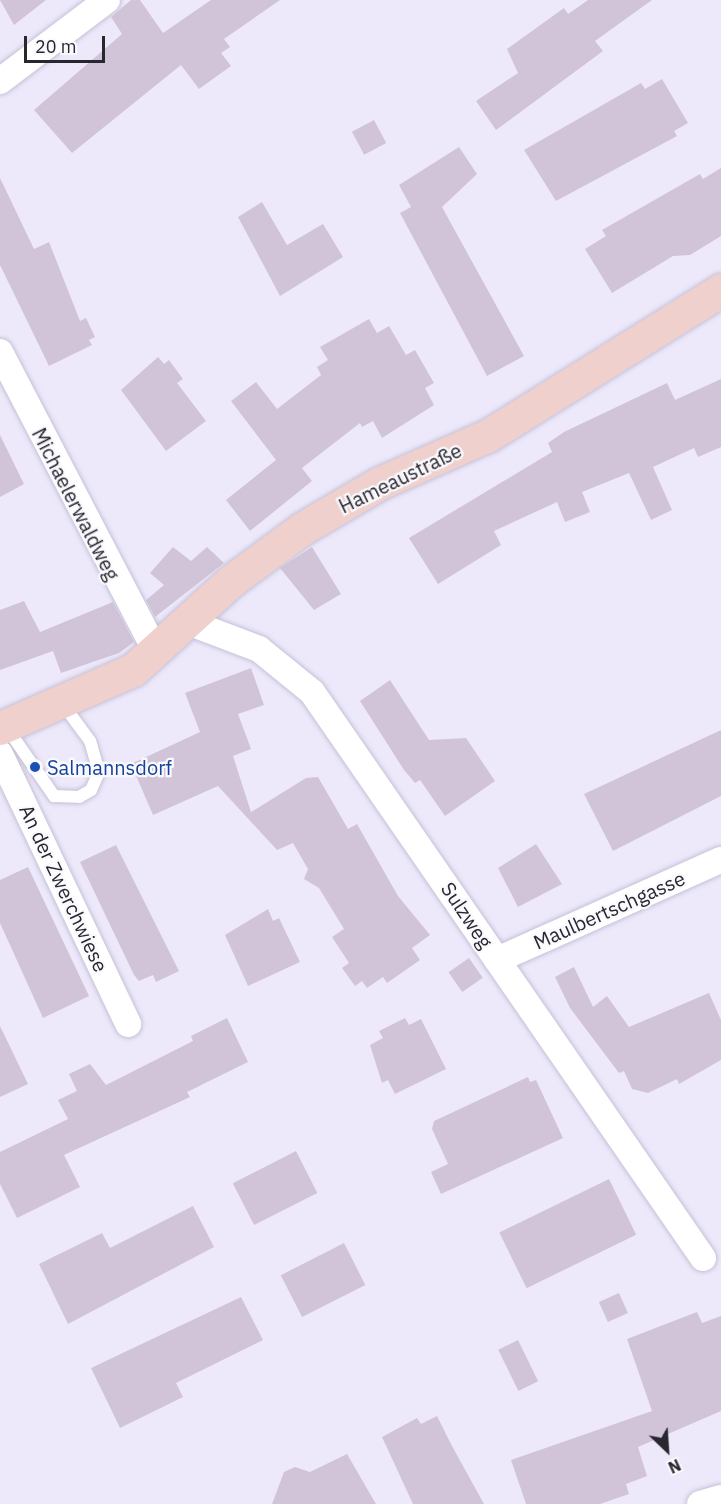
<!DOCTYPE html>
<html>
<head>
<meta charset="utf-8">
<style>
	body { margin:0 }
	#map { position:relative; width:721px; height:1504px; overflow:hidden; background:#ede9fb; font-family:"IBM Plex Sans",sans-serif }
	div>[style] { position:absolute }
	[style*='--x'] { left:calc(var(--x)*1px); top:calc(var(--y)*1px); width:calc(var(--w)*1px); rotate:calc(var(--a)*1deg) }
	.building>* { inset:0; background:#d2c4d8; transform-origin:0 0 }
	.roads { filter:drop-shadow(0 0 2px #c6c1d7) drop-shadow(0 0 2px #c6c1d7) }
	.lane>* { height:12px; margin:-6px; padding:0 6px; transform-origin:6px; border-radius:6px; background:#fff }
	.street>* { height:26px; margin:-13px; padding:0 13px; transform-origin:13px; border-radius:13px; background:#fff }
	.secondary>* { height:33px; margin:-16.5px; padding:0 16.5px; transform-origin:16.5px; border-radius:16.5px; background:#efd0cc }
	.dots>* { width:16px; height:16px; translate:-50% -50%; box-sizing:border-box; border:3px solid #faf9fd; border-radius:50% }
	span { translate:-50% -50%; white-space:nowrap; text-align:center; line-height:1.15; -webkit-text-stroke:4.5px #faf9fd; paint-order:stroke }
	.street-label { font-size:20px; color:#28262e }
	.transit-label { font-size:20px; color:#164399 }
	.left { translate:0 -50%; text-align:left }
	.north { position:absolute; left:637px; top:1420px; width:60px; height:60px; -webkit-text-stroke:4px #faf9fd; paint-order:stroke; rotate:155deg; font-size:16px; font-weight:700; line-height:24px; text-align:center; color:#28262e }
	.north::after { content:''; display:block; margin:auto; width:21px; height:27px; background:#28262e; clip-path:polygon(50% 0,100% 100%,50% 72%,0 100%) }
	.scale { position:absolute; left:24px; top:36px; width:81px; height:27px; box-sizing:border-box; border:3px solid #28262e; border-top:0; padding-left:8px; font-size:18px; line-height:21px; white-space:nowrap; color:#28262e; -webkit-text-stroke:4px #faf9fd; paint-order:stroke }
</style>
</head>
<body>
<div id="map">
	<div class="building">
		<div style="clip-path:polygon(0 0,46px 0,14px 25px)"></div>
		<div style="clip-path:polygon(131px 0,140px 0,163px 33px,211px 0,280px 0,224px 39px,230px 47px,221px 53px,231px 66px,199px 89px,181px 65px,72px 153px,34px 110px,122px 34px,111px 17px)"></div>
		<div style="clip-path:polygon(588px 0,652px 0,595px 41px,603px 51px,496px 130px,476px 101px,518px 73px,507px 49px,564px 8px,568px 14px)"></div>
		<div style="clip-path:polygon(662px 79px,688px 123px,674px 131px,677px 136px,556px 201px,524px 150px,641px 83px,645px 89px)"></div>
		<div style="left:374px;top:120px;width:26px;height:25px;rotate:62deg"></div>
		<div style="clip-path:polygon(459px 147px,477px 174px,442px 207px,524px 356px,487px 376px,400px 213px,411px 207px,399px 185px)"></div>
		<div style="clip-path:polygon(721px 168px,721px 236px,690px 255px,673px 256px,612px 293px,585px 249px,606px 236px,602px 230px,700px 174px,703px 179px)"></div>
		<div style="clip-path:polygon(0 178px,34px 249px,49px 242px,80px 321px,86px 318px,95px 337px,89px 340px,92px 345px,49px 366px,0 265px)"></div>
		<div style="clip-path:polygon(262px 202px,287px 245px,323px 224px,343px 257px,280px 296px,238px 217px)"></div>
		<div style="clip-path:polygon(369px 319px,377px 333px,389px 326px,406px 355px,415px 350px,434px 383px,425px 388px,434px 405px,382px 438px,373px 421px,362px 427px,360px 423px,302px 468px,312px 481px,250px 531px,226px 500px,276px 460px,231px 401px,256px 382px,277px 409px,321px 375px,317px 367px,328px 360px,320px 347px)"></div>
		<div style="clip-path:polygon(158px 357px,164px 364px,169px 360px,183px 379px,177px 383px,206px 421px,166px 451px,121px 390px)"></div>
		<div style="clip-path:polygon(721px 379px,721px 447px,698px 457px,694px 448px,653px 467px,672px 510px,651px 520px,629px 473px,582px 492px,590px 512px,565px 522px,557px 502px,494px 531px,501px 545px,438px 584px,409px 538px,552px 452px,548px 443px,564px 432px,667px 383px,675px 400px)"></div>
		<div style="clip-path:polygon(0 435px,24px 484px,0 497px)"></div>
		<div style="clip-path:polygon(173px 547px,191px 561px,207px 547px,224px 563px,155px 617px,146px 600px,164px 585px,150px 573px)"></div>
		<div style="clip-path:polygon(312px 547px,341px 594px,314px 610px,280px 568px)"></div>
		<div style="clip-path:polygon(24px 601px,40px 632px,113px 602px,134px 642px,119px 653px,61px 673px,53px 651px,0 670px,0 610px)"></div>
		<div style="clip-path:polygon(251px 668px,264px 705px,238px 714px,251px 749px,233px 756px,251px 812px,306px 778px,318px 777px,348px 829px,357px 824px,398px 896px,430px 935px,412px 948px,420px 960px,387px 983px,383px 977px,367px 988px,362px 981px,355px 986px,342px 968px,349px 963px,332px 937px,344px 929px,319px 888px,304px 879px,308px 869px,293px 843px,277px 850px,218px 786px,153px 815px,131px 764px,200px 732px,185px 693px)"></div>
		<div style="clip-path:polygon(390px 680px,429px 740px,466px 738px,495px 781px,445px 816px,420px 780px,415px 783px,404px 770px,360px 701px)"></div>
		<div style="clip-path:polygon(721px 730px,721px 796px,613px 851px,584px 794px)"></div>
		<div style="clip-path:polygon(536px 844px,562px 884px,518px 907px,498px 868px)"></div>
		<div style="clip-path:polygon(116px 845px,179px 971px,156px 982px,153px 975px,139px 981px,134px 975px,80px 862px)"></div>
		<div style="clip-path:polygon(28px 867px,89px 996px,43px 1018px,0 923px,0 880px)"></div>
		<div style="clip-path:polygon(268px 909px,273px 921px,279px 918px,300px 962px,248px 986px,225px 935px)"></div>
		<div style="left:469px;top:958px;width:24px;height:25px;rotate:55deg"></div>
		<div style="clip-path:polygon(574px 967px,593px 1007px,607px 996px,629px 1027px,709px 993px,721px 1020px,721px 1060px,679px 1084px,677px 1079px,648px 1093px,632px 1089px,624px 1071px,619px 1073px,570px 1008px,555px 977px)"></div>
		<div style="clip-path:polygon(227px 1018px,248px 1062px,187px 1092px,190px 1097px,64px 1155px,80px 1187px,17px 1218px,0 1184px,0 1152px,68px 1119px,58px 1100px,77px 1091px,69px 1074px,90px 1064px,106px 1085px,193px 1041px,191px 1036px)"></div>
		<div style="clip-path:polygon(405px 1018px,409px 1025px,421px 1019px,446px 1069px,395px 1094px,388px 1080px,382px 1083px,370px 1045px,383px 1038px,379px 1031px)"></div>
		<div style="clip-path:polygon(0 1026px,28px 1084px,0 1097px)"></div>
		<div style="clip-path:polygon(528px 1077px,530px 1082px,536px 1080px,563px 1138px,441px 1194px,431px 1172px,448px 1164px,432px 1129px,434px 1121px)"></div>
		<div style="left:296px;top:1151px;width:47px;height:71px;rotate:63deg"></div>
		<div style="left:609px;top:1179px;width:62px;height:122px;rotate:64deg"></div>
		<div style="clip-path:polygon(193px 1206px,214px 1247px,68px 1324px,39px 1264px,102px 1233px,110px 1248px)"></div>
		<div style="left:344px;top:1243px;width:47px;height:71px;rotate:63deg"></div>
		<div style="left:619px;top:1293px;width:22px;height:22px;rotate:66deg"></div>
		<div style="clip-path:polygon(241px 1297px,263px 1340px,176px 1383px,183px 1397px,120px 1428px,91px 1368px)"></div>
		<div style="clip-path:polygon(697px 1312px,702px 1323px,721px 1316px,721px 1411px,638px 1447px,647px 1476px,626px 1484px,629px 1494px,600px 1504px,526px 1504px,511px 1460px,652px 1411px,627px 1339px)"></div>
		<div style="left:518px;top:1340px;width:46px;height:22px;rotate:64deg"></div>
		<div style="clip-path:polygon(437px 1416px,452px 1446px,484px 1504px,413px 1504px,382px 1437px,417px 1418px,421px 1424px)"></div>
		<div style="clip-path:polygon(347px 1454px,376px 1504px,272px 1504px,284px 1472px,295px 1467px,310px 1472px)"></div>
	</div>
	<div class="roads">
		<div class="lane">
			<div style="--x:7;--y:728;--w:83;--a:55.3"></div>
			<div style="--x:54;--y:796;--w:25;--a:2"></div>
			<div style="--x:79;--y:797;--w:14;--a:-30"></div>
			<div style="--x:91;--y:790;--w:20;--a:-66"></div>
			<div style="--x:99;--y:772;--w:32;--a:-106"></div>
			<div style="--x:90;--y:741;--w:47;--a:-126.4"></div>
		</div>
		<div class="street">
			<div style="--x:0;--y:81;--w:134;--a:-37.1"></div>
			<div style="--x:0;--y:352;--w:338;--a:62.5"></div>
			<div style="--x:188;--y:622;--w:76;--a:20.8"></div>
			<div style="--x:259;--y:649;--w:68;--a:39.1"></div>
			<div style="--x:312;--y:692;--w:688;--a:55.36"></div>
			<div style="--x:0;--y:754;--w:299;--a:64.6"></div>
			<div style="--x:497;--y:960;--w:245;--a:-24.1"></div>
			<div style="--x:700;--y:1504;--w:22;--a:-16"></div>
		</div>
		<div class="secondary">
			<div style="--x:0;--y:728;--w:145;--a:-23.6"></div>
			<div style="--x:133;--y:670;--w:132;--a:-42.2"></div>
			<div style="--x:231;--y:581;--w:89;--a:-36.4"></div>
			<div style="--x:303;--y:528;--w:89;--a:-30.3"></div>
			<div style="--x:380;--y:483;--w:119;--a:-23.8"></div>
			<div style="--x:489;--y:435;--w:274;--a:-32"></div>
		</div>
	</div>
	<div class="dots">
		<div style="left:35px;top:767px;background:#1a4fb4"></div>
	</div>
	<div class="street-label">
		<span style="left:400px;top:478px;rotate:-26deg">Hameaustraße</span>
		<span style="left:76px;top:504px;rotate:63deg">Michaelerwaldweg</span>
		<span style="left:64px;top:888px;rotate:65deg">An der Zwerchwiese</span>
		<span style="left:609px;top:910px;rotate:-24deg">Maulbertschgasse</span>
		<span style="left:467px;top:915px;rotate:56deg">Sulzweg</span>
	</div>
	<div class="transit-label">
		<span class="left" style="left:47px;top:767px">Salmannsdorf</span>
	</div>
	<div class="north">N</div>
	<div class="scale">20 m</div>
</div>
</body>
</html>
